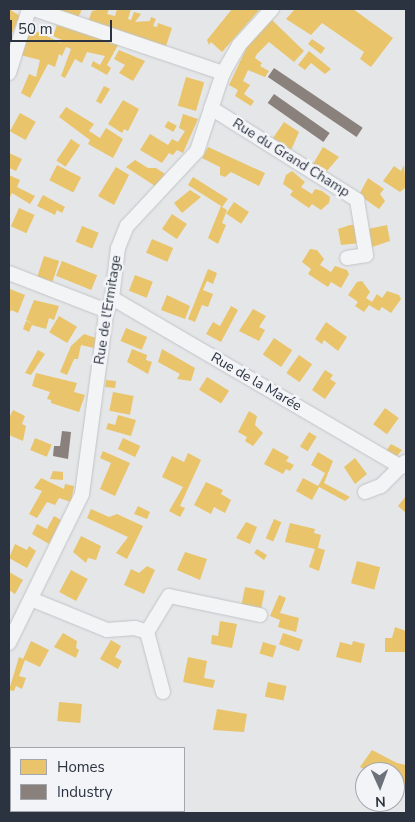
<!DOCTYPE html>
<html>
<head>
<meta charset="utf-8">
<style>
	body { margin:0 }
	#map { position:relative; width:415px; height:822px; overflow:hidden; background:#e4e6e8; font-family:"Nunito Sans",sans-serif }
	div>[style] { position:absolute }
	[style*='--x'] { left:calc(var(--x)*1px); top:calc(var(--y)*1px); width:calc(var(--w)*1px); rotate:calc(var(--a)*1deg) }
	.homes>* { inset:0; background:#e9c46a; transform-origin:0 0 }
	.industry>* { inset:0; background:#8a817c; transform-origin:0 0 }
	.roads { filter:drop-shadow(0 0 1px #c2c4c6) drop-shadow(0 0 1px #c2c4c6) }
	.minor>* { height:14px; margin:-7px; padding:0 7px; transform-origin:7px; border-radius:7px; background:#f3f4f5 }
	span { translate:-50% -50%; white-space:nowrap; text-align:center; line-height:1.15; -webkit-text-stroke:5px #f2f4f7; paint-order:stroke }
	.street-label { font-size:14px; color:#2b3341 }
	.frame { position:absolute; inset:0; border:10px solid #2b3341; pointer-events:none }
	.legend { position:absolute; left:10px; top:747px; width:175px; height:65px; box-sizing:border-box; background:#f2f4f7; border:1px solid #a2a7ae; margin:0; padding:6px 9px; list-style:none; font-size:15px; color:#2b3341 }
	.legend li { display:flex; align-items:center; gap:10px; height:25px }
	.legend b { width:25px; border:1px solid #a2a7ae }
	.north { position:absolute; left:355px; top:762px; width:50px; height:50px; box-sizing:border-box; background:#f2f4f7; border:1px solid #a2a7ae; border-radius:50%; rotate:178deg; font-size:14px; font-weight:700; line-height:20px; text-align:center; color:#2b3341 }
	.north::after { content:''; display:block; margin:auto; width:18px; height:22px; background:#6c727b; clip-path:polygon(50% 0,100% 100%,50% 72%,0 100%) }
	.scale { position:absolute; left:10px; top:20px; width:102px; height:22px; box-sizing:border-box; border:2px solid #2b3341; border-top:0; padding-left:6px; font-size:15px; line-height:18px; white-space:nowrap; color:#2b3341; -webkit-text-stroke:4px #f2f4f7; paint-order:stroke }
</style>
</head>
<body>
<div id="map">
	<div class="homes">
		<div style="clip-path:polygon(9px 9px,20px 16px,9px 40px)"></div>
		<div style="clip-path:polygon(56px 9px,82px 9px,78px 18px)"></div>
		<div style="clip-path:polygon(102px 9px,109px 9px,107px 14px,115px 16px,117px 9px,131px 9px,128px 19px,131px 20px,134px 12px,141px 14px,135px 22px,150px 21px,151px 17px,156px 19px,153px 26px,157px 27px,158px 23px,172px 28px,166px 46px,88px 22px,92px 11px)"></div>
		<div style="clip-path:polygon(232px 9px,260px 9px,222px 52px,211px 42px,209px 45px,207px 40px)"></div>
		<div style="clip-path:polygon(295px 9px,353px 9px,393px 38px,371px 67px,360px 59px,364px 52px,322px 23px,311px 35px,286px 19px)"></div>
		<div style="clip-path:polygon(272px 20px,304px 51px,294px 62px,269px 42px,257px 54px,255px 58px,262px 63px,260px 66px,269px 71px,265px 77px,248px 70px,243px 81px,250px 85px,244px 94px,254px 101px,251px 106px,235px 96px,238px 90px,229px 85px,247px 47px)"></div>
		<div style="clip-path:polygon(57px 25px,118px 45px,107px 65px,111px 68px,107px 75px,91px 66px,93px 61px,100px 65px,105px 56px,87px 52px,82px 63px,75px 59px,65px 78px,61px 76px,71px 49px,66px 47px,62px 56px,59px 54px,55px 67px,48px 64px,30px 98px,21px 93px,29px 74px,36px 77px,40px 60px,20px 55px,30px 28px,61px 43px,62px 40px,53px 36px)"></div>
		<div style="clip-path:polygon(312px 39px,325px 48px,321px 54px,308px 44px)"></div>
		<div style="clip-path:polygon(119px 50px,145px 61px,133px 81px,119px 73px,125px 65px,114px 59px)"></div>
		<div style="clip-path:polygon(309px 51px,331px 69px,325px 74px,311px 63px,305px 70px,298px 65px)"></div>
		<div style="left:186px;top:77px;width:19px;height:30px;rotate:16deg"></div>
		<div style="clip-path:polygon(104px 86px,110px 89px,101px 104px,96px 101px)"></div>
		<div style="clip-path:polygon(123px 100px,139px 109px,128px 131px,124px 129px,122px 133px,108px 124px)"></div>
		<div style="clip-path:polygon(66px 107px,94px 124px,89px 131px,100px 138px,106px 128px,123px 139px,113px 158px,88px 144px,90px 140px,59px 117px)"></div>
		<div style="left:20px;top:113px;width:18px;height:21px;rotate:29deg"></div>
		<div style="clip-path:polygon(183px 114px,198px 119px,183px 153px,177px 150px,173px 155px,169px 153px,162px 163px,140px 150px,150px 134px,168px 145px,172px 139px,178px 142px,185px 131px,179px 128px)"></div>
		<div style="left:168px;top:121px;width:10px;height:7px;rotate:29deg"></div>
		<div style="clip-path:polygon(284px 122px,299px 132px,291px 150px,273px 138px)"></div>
		<div style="left:71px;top:139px;width:11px;height:26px;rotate:34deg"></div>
		<div style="clip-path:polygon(208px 147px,265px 173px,259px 186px,231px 172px,225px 177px,220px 175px,220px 167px,202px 158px)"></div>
		<div style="clip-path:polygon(323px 147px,339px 157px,326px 172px,313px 164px)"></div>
		<div style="clip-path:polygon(9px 153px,22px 159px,16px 171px,9px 168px)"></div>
		<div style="clip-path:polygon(135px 160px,148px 168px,156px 168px,165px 174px,155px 186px,126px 167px)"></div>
		<div style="left:57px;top:165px;width:27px;height:17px;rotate:27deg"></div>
		<div style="clip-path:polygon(404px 165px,406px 187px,400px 192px,383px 181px,394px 166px,401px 171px)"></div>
		<div style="clip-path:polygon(116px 167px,129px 175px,114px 205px,98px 196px)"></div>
		<div style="clip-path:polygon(292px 171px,305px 182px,301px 187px,312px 194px,315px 189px,322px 191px,330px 197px,329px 203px,321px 210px,312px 204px,309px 208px,290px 195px,293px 191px,283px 184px,286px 175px)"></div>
		<div style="clip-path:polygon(9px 175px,20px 180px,17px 187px,35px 196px,30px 204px,12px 193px,9px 199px)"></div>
		<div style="clip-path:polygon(193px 177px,228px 199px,222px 207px,227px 210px,222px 223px,226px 225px,218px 244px,208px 238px,221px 206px,188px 185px)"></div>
		<div style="clip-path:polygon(368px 178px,384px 189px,380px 194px,385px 201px,379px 209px,359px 195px)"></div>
		<div style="clip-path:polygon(190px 190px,201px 197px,182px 213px,174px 203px)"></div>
		<div style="clip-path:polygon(43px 195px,65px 207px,62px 213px,57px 210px,55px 215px,37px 206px)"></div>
		<div style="left:234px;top:202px;width:18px;height:14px;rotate:34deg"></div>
		<div style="left:19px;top:208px;width:17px;height:20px;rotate:24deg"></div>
		<div style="left:172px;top:214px;width:18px;height:18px;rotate:34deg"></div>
		<div style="clip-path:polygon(350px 225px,357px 225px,360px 243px,341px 245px,338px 229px)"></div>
		<div style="clip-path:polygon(387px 225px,390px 241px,372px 247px,368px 229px)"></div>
		<div style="left:82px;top:226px;width:18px;height:17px;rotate:22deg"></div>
		<div style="left:152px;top:239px;width:23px;height:15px;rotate:23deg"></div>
		<div style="clip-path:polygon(310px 249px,317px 250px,324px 259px,320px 265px,331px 272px,335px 266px,347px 270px,349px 274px,341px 288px,331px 282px,328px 287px,308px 274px,311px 269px,302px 262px)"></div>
		<div style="left:44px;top:256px;width:16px;height:22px;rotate:18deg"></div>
		<div style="left:62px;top:261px;width:38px;height:16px;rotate:22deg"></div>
		<div style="clip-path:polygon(208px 269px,217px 273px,213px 284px,207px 281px,203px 290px,213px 294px,208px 307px,202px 305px,195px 322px,188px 319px)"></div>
		<div style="left:135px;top:275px;width:19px;height:17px;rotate:21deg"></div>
		<div style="clip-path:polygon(362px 281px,370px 292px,366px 298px,372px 302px,377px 294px,382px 298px,387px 291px,399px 295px,401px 299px,391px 313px,382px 307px,379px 311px,369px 305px,364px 312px,355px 306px,358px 302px,348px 295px,357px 282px)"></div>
		<div style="clip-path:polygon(10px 289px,25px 295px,18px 313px,11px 310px,9px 314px)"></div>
		<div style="clip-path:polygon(167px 295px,190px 306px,185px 319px,161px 310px)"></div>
		<div style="clip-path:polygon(34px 300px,59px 306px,54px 320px,49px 318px,46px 329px,32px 325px,29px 332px,23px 329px,26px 321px,33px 324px,26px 320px)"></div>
		<div style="clip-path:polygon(231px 306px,238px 310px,221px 342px,206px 334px,213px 322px,220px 326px)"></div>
		<div style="clip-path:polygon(253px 309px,266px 316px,259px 327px,265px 330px,259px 341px,239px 331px)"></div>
		<div style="left:59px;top:316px;width:21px;height:19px;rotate:31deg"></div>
		<div style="clip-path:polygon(326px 322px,347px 337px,338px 351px,324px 340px,322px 344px,315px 339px)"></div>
		<div style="left:126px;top:328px;width:23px;height:14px;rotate:23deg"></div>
		<div style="clip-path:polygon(84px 334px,96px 338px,94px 348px,81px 345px,78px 359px,74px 359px,67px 375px,60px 372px,71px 346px)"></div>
		<div style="left:274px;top:338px;width:22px;height:20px;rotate:34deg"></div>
		<div style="clip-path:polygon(132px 349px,147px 355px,146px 360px,152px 362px,148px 374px,127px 362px)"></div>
		<div style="clip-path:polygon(162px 349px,195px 368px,191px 381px,177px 379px,180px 374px,158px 362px)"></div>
		<div style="clip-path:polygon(38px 350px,45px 354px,31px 375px,25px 373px)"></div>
		<div style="left:299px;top:355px;width:16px;height:22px;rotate:35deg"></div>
		<div style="clip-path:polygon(325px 370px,333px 375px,330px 379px,336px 383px,325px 399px,312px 390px)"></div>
		<div style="clip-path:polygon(36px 373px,77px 383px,74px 392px,85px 395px,79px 412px,51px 403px,51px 400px,47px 399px,50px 392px,32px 386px)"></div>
		<div style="left:207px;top:377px;width:26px;height:15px;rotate:32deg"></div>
		<div style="left:106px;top:380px;width:10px;height:7px;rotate:6deg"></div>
		<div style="left:113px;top:392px;width:21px;height:19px;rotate:11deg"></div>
		<div style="left:385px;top:408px;width:17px;height:20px;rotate:36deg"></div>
		<div style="clip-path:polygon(13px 410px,25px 416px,22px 424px,26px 426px,23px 441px,9px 435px,9px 418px)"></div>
		<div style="clip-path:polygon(249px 411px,257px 416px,255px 425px,263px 433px,253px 446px,245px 441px,247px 437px,238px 432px)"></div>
		<div style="clip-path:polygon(118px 415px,136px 420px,131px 436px,106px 429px,108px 423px,115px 425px)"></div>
		<div style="left:309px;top:432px;width:9px;height:17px;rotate:32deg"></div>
		<div style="left:35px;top:438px;width:18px;height:13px;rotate:22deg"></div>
		<div style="left:123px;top:438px;width:19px;height:12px;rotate:25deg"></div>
		<div style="clip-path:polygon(391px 444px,402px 450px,397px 456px,386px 451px)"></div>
		<div style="clip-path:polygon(273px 448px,289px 457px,286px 461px,294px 465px,290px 471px,286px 469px,283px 474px,264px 464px)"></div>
		<div style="clip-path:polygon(103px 451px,130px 463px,115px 496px,100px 489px,111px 463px,100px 458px)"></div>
		<div style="clip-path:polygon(318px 452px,333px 461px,324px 483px,350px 497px,345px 501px,319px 487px,312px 500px,296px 491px,303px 478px,318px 486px,322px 479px,325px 473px,311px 465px)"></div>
		<div style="clip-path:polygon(188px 453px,201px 460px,180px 506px,185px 508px,180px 517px,169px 511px,183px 487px,162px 477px,172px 456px,184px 462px)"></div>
		<div style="clip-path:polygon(355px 458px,367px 474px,355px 484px,344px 467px)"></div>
		<div style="clip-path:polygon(53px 471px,63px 472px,63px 480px,50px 479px)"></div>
		<div style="clip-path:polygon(41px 478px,64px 489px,65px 484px,74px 486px,71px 502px,59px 498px,55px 505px,47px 502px,37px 518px,29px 514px,42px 491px,34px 488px)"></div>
		<div style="clip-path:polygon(206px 482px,223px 490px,221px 494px,231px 500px,225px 513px,214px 507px,211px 514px,194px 505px)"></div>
		<div style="clip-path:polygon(406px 496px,406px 513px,398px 506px)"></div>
		<div style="clip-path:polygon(138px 506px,150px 512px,147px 519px,134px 514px)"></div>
		<div style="clip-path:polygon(91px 509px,109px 517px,117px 514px,143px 526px,127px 559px,116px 553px,128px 537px,87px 518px)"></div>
		<div style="clip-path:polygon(54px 516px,61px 520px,49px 544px,32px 534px,37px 524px,47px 529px)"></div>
		<div style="left:274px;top:519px;width:8px;height:21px;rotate:23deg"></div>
		<div style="clip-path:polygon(246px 522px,257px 527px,250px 544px,236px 538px)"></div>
		<div style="clip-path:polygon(290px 523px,315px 529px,314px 533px,321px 535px,318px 548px,325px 550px,319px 571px,309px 567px,315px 549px,285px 542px)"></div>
		<div style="clip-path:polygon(81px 536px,101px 546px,96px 560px,88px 558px,86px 563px,73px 552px)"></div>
		<div style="clip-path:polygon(15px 544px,27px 550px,29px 546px,36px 551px,27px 568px,9px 558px)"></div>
		<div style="clip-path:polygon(257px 549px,267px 555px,264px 560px,254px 553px)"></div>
		<div style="clip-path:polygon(185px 552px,207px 559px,200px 580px,177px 570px)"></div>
		<div style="left:357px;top:561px;width:24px;height:23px;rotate:15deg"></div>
		<div style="clip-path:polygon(147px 566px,155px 570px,144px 594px,124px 585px,131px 569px,139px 573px)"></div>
		<div style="left:71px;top:570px;width:19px;height:25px;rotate:28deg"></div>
		<div style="clip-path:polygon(9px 572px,23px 580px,15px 594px,9px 590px)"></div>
		<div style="left:245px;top:587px;width:20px;height:18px;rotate:11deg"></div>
		<div style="clip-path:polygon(279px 595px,286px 598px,280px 613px,299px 618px,296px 632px,278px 627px,280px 620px,270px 616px)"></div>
		<div style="clip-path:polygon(220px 621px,237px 624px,232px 648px,211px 644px,212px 635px,218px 636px)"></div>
		<div style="clip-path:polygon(395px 627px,406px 631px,406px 652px,385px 652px,385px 638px,392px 638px)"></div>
		<div style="clip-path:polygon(63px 633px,77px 641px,76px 648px,79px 650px,76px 658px,54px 647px)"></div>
		<div style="left:283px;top:633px;width:21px;height:12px;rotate:19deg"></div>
		<div style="clip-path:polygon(111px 640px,121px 646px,115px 657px,122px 661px,118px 669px,100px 659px)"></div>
		<div style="clip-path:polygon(31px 641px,49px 650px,40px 667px,25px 660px,19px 676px,26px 678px,22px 689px,16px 686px,14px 691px,9px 690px,19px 657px,23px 659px)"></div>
		<div style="clip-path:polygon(353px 641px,365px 644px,361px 663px,336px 657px,340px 642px,352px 645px)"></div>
		<div style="left:263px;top:642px;width:14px;height:12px;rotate:17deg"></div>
		<div style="clip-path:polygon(188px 657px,207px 661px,204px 678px,215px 680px,213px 688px,183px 682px)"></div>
		<div style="left:268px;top:682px;width:19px;height:15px;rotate:12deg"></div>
		<div style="left:59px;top:702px;width:23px;height:19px;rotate:5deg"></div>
		<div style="clip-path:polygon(217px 709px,247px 714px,244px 732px,213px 730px)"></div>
		<div style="clip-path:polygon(372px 750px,397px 763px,406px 765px,406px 787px,395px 784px,395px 772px,370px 772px,360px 767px)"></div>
		<div style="clip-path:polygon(50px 811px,85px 811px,49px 813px)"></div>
	</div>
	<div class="industry">
		<div style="left:274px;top:68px;width:107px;height:11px;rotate:34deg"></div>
		<div style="left:274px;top:94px;width:68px;height:11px;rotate:35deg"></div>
		<div style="clip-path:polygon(62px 431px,71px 432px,68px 459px,53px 456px,54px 446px,60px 446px)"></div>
	</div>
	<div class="roads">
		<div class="minor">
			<div style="--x:34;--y:9;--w:200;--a:18.7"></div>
			<div style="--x:9;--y:73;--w:67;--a:-72.6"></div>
			<div style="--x:211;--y:108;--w:173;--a:32.2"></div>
			<div style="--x:357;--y:200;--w:56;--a:80.7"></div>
			<div style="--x:366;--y:255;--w:19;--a:171"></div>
			<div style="--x:9;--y:273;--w:105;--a:21.2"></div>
			<div style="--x:112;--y:298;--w:335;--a:30.3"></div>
			<div style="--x:365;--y:492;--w:17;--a:-21"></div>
			<div style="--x:381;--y:486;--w:34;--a:-45"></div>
			<div style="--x:31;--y:599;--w:82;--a:22.2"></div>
			<div style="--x:107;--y:630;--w:28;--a:-4"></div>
			<div style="--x:135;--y:628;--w:13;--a:18"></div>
			<div style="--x:147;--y:632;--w:62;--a:75.1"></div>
			<div style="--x:147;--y:632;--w:42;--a:-58.6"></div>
			<div style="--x:169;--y:596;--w:93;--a:11.8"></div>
			<div style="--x:9;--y:643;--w:166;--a:-63.9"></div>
			<div style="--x:82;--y:494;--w:182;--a:-82.4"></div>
			<div style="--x:106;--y:314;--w:17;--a:-69"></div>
			<div style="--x:112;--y:298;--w:50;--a:-83.2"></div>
			<div style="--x:118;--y:248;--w:24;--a:-68"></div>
			<div style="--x:127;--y:226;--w:103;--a:-47"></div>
			<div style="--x:197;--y:151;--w:82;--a:-71.6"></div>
			<div style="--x:223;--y:73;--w:32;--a:-60"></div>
			<div style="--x:239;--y:45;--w:49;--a:-47.5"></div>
		</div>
	</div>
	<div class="street-label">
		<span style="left:291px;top:158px;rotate:32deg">Rue du Grand Champ</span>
		<span style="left:108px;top:310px;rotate:-81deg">Rue de l'Ermitage</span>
		<span style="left:256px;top:382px;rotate:30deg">Rue de la Marée</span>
	</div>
	<div class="frame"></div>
	<ul class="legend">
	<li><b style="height:14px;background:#e9c46a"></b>Homes</li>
	<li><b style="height:14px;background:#8a817c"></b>Industry</li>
	</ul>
	<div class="north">N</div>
	<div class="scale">50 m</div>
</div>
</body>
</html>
